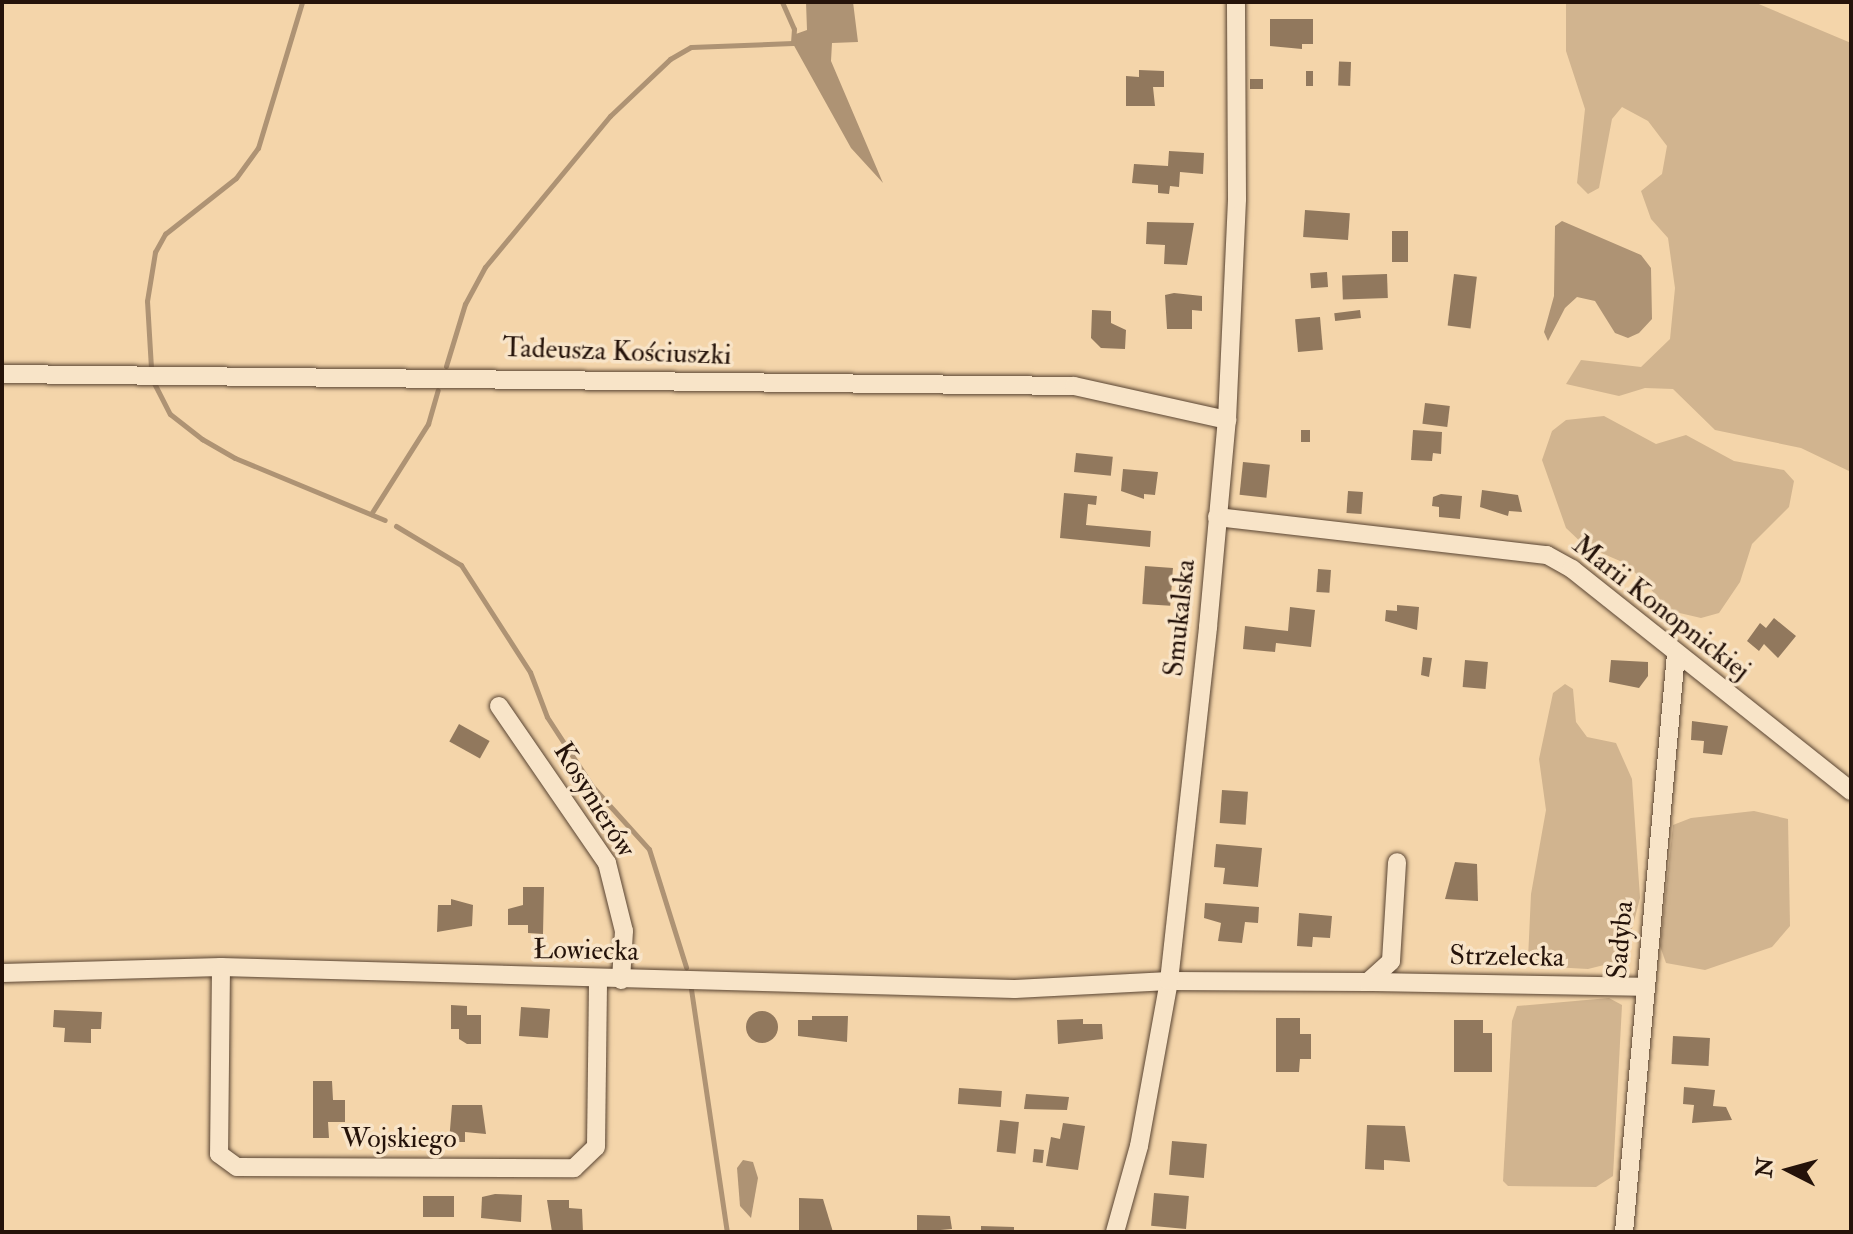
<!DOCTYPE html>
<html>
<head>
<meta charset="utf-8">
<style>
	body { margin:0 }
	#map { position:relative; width:1853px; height:1234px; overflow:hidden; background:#f4d5aa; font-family:"IM FELL Double Pica",serif }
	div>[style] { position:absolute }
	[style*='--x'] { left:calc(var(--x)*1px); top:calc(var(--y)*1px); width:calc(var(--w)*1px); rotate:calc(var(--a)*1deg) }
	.green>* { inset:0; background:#d1b48f }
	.water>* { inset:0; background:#ae9374 }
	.stream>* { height:5px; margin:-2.5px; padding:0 2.5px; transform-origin:2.5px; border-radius:2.5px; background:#ae9374 }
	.building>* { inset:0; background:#91785d; transform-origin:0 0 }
	.round { border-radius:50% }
	.roads { filter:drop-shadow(0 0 2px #594432) drop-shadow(0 0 2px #594432) }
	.street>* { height:18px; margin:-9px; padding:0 9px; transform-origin:9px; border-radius:9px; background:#f8e4c8 }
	span { translate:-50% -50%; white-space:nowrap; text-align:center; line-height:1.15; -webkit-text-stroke:7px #f8e4c8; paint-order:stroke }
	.street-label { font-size:28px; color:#25130a }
	.frame { position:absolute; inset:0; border:4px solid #25130a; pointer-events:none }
	.north { position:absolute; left:1749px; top:1130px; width:80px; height:80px; -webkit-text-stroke:6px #f8e4c8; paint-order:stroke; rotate:276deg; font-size:22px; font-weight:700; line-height:32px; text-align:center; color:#25130a }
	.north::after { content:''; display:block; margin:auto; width:28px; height:36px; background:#25130a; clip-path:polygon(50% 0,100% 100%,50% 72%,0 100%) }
</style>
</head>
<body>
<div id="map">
	<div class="green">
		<div style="clip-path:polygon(1566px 2px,1754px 2px,1851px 43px,1851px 472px,1801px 448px,1715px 430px,1673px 389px,1645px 388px,1619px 396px,1566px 384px,1581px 360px,1641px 367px,1670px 339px,1675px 288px,1668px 238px,1651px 219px,1641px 191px,1662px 174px,1667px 146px,1648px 121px,1622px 107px,1612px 119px,1599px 188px,1588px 194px,1577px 183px,1585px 109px,1566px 51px)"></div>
		<div style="clip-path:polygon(1604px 416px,1656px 444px,1686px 435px,1734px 461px,1784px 470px,1794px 481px,1789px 507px,1752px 544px,1740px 582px,1719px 613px,1701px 618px,1671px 611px,1627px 564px,1585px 546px,1566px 528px,1542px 460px,1552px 431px,1566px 420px)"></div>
		<div style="clip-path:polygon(1565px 684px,1573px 689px,1576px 722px,1587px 737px,1616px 743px,1632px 779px,1640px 898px,1624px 960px,1588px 969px,1536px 966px,1528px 959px,1531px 894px,1546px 810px,1539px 759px,1553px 693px)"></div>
		<div style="clip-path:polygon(1754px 811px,1788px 819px,1790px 926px,1772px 947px,1705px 970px,1666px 963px,1660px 946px,1673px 825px,1691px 818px)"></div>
		<div style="clip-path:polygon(1609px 998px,1622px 1005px,1613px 1176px,1596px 1187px,1508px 1186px,1503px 1181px,1512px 1021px,1517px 1006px)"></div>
	</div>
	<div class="water">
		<div style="clip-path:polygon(806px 2px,853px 2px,858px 42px,832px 43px,831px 61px,883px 183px,851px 148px,792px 42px,793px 35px,807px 30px)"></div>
		<div style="clip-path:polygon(1562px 221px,1641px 255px,1651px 268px,1652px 319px,1639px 333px,1628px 338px,1615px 333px,1595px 301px,1577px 297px,1565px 308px,1548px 341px,1544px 332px,1554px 296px,1555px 226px)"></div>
		<div style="clip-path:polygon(743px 1160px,753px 1162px,758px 1178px,751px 1218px,740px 1206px,737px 1168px)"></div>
	</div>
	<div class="stream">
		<div style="--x:446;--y:366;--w:65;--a:-73"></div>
		<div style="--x:465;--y:304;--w:42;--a:-61.6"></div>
		<div style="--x:485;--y:267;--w:196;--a:-50.4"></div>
		<div style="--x:610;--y:116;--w:83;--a:-43.5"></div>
		<div style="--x:670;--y:59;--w:24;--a:-30"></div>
		<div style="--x:691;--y:47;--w:102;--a:-2.2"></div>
		<div style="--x:793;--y:43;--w:14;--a:-86"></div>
		<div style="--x:794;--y:29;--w:30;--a:-114"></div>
		<div style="--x:151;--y:368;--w:67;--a:-93.4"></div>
		<div style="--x:147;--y:301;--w:50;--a:-80.7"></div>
		<div style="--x:155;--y:252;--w:21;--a:-61"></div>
		<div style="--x:165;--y:234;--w:90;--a:-38.3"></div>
		<div style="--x:236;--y:178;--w:37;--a:-54"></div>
		<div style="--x:258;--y:148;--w:152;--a:-73.2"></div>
		<div style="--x:154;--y:383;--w:35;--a:63"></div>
		<div style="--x:170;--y:414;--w:41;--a:38"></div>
		<div style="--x:202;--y:439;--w:38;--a:30"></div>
		<div style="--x:235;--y:458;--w:162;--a:22.5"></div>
		<div style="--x:371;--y:514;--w:107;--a:-57.7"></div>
		<div style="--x:428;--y:424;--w:35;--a:-74"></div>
		<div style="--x:396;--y:526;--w:76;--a:31"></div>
		<div style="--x:461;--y:565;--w:127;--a:57.2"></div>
		<div style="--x:530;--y:672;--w:48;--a:69.3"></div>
		<div style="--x:547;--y:717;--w:82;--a:56.9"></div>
		<div style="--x:592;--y:786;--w:85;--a:47.9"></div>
		<div style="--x:649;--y:849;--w:124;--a:72.6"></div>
		<div style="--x:691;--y:989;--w:246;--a:81.6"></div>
	</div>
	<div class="building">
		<div style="clip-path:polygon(1270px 19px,1313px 19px,1313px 44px,1302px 44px,1302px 49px,1270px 46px)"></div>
		<div style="left:1351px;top:62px;width:24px;height:12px;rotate:92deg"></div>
		<div style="clip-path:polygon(1139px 70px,1164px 71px,1164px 87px,1153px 87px,1155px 106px,1126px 106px,1126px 76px,1139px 77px)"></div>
		<div style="left:1306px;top:71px;width:7px;height:15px"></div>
		<div style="left:1250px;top:79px;width:13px;height:10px"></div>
		<div style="clip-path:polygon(1169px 151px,1204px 153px,1203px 174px,1180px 172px,1179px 187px,1170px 186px,1169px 194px,1158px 193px,1158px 185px,1132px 183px,1134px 164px,1168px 166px)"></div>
		<div style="left:1305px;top:210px;width:45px;height:27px;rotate:4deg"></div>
		<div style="clip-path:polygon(1147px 222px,1194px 223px,1187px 265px,1164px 264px,1165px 245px,1146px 244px)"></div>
		<div style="left:1392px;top:231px;width:16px;height:31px"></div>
		<div style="left:1327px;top:272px;width:15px;height:17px;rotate:86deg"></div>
		<div style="left:1387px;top:274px;width:24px;height:45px;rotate:88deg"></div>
		<div style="left:1454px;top:274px;width:23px;height:52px;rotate:7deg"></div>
		<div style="clip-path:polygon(1174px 293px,1202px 296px,1202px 311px,1192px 310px,1192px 329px,1167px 329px,1165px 295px)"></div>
		<div style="clip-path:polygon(1092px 310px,1111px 311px,1111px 323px,1126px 330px,1125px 349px,1101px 348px,1091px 338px)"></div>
		<div style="left:1360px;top:310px;width:8px;height:26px;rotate:83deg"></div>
		<div style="left:1320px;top:317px;width:33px;height:25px;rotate:85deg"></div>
		<div style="left:1425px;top:403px;width:25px;height:21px;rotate:7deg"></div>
		<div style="left:1301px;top:430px;width:9px;height:12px"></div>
		<div style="clip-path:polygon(1413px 430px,1442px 432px,1441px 454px,1433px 453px,1432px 461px,1411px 460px)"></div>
		<div style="left:1076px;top:453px;width:37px;height:19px;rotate:6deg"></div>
		<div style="left:1243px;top:462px;width:27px;height:33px;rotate:6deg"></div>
		<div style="clip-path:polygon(1123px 469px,1158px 472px,1155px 495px,1144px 494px,1144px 499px,1121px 491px)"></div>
		<div style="clip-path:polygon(1482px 490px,1518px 495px,1522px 512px,1509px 511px,1508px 516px,1480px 507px)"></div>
		<div style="left:1348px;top:491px;width:15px;height:22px;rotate:4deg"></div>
		<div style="clip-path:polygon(1064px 493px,1097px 496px,1096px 505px,1088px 504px,1086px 525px,1151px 531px,1150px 547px,1060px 538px)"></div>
		<div style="clip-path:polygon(1441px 494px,1462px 496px,1460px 519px,1439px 517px,1439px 507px,1432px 506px,1433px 497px)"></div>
		<div style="left:1145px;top:566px;width:28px;height:38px;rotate:4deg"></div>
		<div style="left:1318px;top:569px;width:13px;height:23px;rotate:4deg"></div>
		<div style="clip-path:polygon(1397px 605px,1419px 607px,1417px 630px,1385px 621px,1386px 610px,1397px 611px)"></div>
		<div style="clip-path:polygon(1290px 607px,1315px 610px,1311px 647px,1276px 643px,1275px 652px,1243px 649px,1245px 626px,1288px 631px)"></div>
		<div style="clip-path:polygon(1774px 618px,1796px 636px,1778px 658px,1764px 644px,1759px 651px,1747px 641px,1760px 623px,1766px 628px)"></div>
		<div style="clip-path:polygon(1423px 657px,1432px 658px,1429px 677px,1421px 675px)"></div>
		<div style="left:1465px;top:660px;width:23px;height:27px;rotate:5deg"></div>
		<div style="clip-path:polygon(1611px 660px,1648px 662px,1648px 676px,1639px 688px,1609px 682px)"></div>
		<div style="clip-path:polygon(1692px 721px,1728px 726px,1722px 755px,1703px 753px,1704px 741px,1691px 740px)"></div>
		<div style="left:459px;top:724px;width:35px;height:20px;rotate:29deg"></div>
		<div style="left:1222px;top:790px;width:26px;height:33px;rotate:4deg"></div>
		<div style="clip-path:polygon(1216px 844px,1262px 848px,1258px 887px,1223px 884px,1225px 868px,1214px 867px)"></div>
		<div style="clip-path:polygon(1455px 862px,1477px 864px,1478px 901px,1445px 899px)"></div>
		<div style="clip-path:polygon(523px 887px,544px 887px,543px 934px,528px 933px,528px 925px,508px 925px,508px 909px,523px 905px)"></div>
		<div style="clip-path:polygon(451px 899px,473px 905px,472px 926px,437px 932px,438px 905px,451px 905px)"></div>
		<div style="clip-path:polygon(1205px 903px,1259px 907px,1258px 923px,1245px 922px,1242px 943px,1218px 941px,1221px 923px,1204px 918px)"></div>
		<div style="clip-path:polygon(1299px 913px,1332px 916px,1330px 938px,1313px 937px,1312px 947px,1297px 946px)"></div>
		<div style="clip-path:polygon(451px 1005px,467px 1006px,467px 1015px,481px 1015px,481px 1044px,467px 1044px,459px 1039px,459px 1029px,451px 1029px)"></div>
		<div style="left:521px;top:1007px;width:29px;height:29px;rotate:4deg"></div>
		<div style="clip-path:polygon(54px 1010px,102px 1012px,101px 1029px,91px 1029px,91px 1043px,64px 1042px,65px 1028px,53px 1027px)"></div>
		<div class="round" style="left:746px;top:1011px;width:32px;height:32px"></div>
		<div style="clip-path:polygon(812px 1016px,848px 1016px,847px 1042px,798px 1036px,798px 1020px,812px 1020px)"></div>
		<div style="clip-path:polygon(1276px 1018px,1300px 1018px,1300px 1034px,1311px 1034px,1311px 1059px,1300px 1059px,1299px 1072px,1276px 1072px)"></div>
		<div style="clip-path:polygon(1083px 1019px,1083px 1024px,1102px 1024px,1103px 1039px,1058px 1044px,1057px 1020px)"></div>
		<div style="clip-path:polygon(1454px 1020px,1483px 1020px,1483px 1033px,1492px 1033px,1492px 1072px,1454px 1072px)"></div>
		<div style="left:1673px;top:1036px;width:37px;height:28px;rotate:3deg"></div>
		<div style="clip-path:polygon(313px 1081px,332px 1081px,333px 1100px,345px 1100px,345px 1122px,328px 1122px,329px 1138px,313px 1138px)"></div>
		<div style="clip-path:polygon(1684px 1087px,1715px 1090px,1713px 1106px,1726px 1107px,1732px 1120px,1692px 1123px,1694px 1105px,1683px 1104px)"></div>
		<div style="left:959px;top:1088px;width:43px;height:16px;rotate:4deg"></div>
		<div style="clip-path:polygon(1026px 1094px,1069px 1097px,1067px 1110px,1024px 1109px)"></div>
		<div style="clip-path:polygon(452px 1105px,482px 1105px,486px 1134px,465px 1132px,465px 1142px,449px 1142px)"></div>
		<div style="left:1000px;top:1120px;width:19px;height:32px;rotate:6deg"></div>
		<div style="clip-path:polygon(1063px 1123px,1085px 1126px,1078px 1170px,1046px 1166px,1051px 1137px,1060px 1139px)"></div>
		<div style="clip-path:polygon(1367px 1125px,1405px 1126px,1410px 1162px,1384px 1160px,1384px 1170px,1365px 1169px)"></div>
		<div style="left:1172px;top:1141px;width:35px;height:34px;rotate:5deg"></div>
		<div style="left:1034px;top:1149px;width:10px;height:13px;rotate:6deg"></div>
		<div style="left:1154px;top:1193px;width:35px;height:33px;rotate:5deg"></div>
		<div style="clip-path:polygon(495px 1194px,522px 1195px,521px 1222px,481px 1218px,482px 1197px)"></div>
		<div style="left:423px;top:1196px;width:31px;height:21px"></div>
		<div style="clip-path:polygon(799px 1198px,823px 1199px,833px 1232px,799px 1232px)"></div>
		<div style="clip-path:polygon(547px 1200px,569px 1200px,569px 1208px,582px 1209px,583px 1232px,552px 1232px)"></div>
		<div style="clip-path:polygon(917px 1215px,950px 1216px,952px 1229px,917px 1232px)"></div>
		<div style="clip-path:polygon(981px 1226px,1014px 1227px,1014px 1232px,981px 1232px)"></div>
	</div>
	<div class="roads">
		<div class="street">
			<div style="--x:2;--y:374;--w:1072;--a:0.64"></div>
			<div style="--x:1074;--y:386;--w:157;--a:12.5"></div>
			<div style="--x:1217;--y:517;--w:332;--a:6.6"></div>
			<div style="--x:1547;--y:555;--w:29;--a:29"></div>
			<div style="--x:1572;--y:569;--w:357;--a:38.5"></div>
			<div style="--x:499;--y:706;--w:191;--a:55.5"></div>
			<div style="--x:607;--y:863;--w:70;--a:76"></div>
			<div style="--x:624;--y:931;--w:49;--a:93.5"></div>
			<div style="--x:221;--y:967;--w:187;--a:90.6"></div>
			<div style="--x:219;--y:1154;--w:22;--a:36"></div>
			<div style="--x:237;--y:1167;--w:337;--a:0.2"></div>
			<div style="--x:574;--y:1168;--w:30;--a:-44"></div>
			<div style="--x:596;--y:1147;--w:167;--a:-89.3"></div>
			<div style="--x:2;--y:973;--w:219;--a:-1.6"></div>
			<div style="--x:221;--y:967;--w:794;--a:1.59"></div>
			<div style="--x:1015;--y:989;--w:154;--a:-3"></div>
			<div style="--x:1169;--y:981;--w:199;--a:0.3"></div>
			<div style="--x:1368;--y:982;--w:31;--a:-42"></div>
			<div style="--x:1391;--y:961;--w:99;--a:-86.5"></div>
			<div style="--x:1368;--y:982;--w:277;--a:1"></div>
			<div style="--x:1115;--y:1232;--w:89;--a:-74.4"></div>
			<div style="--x:1139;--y:1146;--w:168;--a:-79.7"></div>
			<div style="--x:1169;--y:981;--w:356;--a:-83.7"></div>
			<div style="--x:1208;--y:627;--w:208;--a:-84.8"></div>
			<div style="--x:1227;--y:420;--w:221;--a:-87.4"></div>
			<div style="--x:1237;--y:199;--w:197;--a:-90.3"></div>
			<div style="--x:1624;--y:1232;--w:580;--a:-84.86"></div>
		</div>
	</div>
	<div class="street-label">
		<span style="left:617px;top:352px;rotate:2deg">Tadeusza Kościuszki</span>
		<span style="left:1661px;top:608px;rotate:38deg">Marii Konopnickiej</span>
		<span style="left:1180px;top:618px;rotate:-84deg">Smukalska</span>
		<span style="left:594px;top:800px;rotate:58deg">Kosynierów</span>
		<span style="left:1621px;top:940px;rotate:-85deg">Sadyba</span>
		<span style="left:586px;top:951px;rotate:1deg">Łowiecka</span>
		<span style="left:1507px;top:957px;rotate:1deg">Strzelecka</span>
		<span style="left:399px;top:1139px">Wojskiego</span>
	</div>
	<div class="frame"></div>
	<div class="north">N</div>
</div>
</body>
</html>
